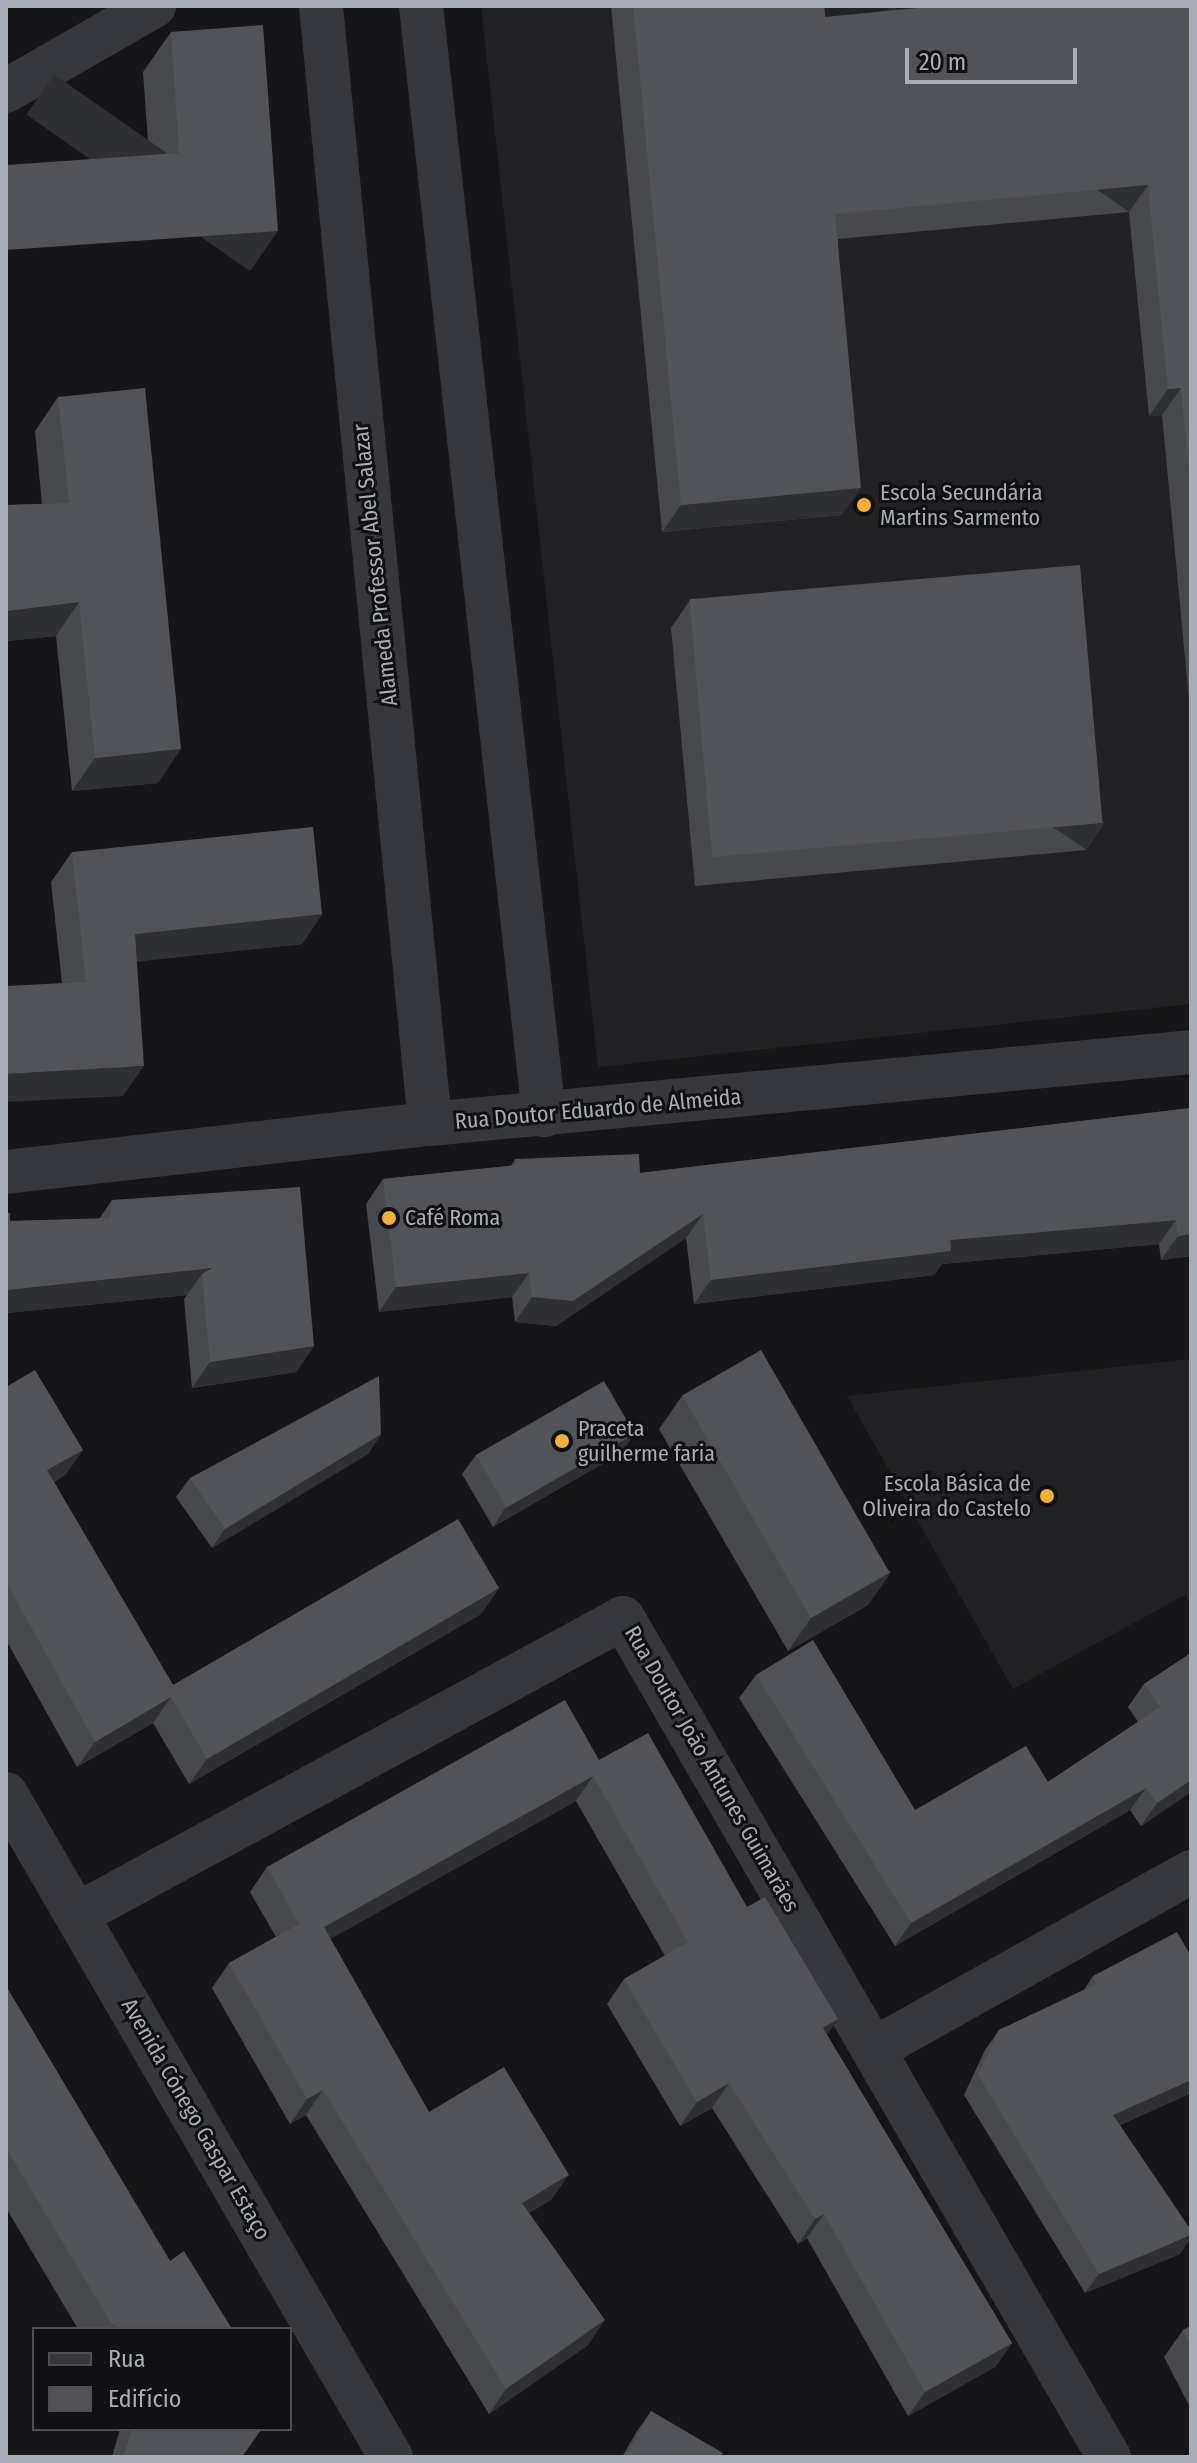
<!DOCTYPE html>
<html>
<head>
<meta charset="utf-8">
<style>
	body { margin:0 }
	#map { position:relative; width:1197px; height:2463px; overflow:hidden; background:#161618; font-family:"Fira Sans Condensed",sans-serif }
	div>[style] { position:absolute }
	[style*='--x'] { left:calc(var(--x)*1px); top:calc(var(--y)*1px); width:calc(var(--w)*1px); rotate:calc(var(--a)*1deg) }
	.built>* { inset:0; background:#222225 }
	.minor>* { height:44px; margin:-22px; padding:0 22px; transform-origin:22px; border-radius:22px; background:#37383d }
	.wall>* { inset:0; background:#47494d }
	.shaded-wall>* { inset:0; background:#2f3033; transform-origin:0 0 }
	.building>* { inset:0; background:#525359; transform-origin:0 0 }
	.dots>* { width:22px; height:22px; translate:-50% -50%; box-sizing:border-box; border:4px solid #111113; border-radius:50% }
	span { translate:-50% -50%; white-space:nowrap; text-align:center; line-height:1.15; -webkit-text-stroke:6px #111113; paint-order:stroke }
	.poi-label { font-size:22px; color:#a8adb8 }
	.left { translate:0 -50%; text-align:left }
	.right { translate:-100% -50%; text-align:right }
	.street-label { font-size:22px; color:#a8adb8 }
	.frame { position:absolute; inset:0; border:8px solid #a8adb8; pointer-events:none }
	.legend { position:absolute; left:32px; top:2327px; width:260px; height:104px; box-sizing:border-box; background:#111113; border:2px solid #4d4f55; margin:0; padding:10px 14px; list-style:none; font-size:24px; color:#a8adb8 }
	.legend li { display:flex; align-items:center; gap:16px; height:40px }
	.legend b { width:40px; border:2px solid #4d4f55 }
	.scale { position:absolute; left:905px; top:48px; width:172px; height:36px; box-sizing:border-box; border:4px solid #a8adb8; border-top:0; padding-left:10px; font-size:24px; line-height:28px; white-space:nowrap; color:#a8adb8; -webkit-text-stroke:6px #111113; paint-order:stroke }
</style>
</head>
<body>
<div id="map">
	<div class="built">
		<div style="clip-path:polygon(481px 6px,1191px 6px,1191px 1004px,598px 1067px)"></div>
		<div style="clip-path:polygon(1191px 1359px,1191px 1606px,1185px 1595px,1013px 1689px,847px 1396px)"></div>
	</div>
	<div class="minor">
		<div style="--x:321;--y:6;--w:1123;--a:84.43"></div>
		<div style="--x:421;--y:6;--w:1116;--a:83.67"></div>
		<div style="--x:6;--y:91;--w:171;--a:-29.9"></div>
		<div style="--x:6;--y:1172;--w:427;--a:-6.5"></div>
		<div style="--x:430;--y:1124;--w:764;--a:-5.4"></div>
		<div style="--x:6;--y:1794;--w:767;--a:59.86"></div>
		<div style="--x:78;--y:1914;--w:620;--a:-28.51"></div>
		<div style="--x:623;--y:1618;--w:970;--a:59.92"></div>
		<div style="--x:876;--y:2048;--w:361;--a:-29.2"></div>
	</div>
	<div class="wall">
		<div style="clip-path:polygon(611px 6px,824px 6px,825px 17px,1191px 6px,1191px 721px,1162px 415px,1149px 416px,1129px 212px,838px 239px,842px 515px,662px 532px)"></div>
		<div style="clip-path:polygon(171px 32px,250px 271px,149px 155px,143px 72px)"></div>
		<div style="clip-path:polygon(58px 397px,158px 783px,72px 791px,56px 636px,6px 641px,6px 505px,42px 504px,35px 431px)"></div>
		<div style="clip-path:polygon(690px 600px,1104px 823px,1086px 850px,695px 886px,671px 628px)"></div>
		<div style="clip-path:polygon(72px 852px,322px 914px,302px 944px,137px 961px,123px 1096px,62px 983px,51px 882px)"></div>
		<div style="clip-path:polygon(1191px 1108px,1191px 1256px,1161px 1260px,1159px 1244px,942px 1264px,934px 1275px,694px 1304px,686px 1238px,556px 1326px,515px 1322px,512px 1297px,379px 1312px,366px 1204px,383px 1179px,511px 1166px,515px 1159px,640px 1173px)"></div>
		<div style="clip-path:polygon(112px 1200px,314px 1346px,296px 1372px,192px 1388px,184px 1299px,187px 1295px,6px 1313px,10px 1221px,99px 1219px)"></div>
		<div style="clip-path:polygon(6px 1387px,83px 1450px,65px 1475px,54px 1482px,173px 1685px,499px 1588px,481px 1614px,189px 1784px,153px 1723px,77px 1767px,6px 1640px)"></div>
		<div style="clip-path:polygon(682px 1396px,891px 1572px,868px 1605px,788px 1651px,659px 1429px)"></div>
		<div style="clip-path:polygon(381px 1434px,368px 1454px,212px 1548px,176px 1497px,190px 1478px)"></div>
		<div style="clip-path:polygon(634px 1434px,621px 1453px,493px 1527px,462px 1474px,476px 1455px)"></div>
		<div style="clip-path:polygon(1191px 1653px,1191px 1792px,1141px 1826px,1130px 1810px,895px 1946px,739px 1698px,756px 1675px,915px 1810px,1048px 1782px,1138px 1722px,1128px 1707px,1144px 1684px)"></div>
		<div style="clip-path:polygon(599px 1760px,747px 1907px,827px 2035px,1012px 2343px,995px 2367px,908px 2416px,807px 2238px,798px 2244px,712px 2108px,680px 2126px,607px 2004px,624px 1979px,665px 1956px,576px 1801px,330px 1939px,429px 2112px,552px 2199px,529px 2213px,588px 2345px,489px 2414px,306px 2115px,290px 2124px,212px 1988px,229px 1963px,276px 1937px,250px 1892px,267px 1867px)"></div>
		<div style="clip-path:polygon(1093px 1976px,1189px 2094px,1120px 2125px,1180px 2254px,1085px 2293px,964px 2095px,985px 2050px,999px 2030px,1083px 1991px)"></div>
		<div style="clip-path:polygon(6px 1986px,170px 2261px,232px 2329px,78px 2329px,6px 2208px)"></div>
		<div style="clip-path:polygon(1191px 2326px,1191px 2409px,1164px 2357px,1183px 2330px)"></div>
		<div style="clip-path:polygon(651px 2411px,721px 2457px,622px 2457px,637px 2431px)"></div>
		<div style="clip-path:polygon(120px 2429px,262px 2429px,242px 2457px,112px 2457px)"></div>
	</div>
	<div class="shaded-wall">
		<div style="left:1148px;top:185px;width:33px;height:314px;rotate:125deg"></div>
		<div style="left:278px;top:231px;width:49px;height:273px;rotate:125deg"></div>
		<div style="clip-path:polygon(1181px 388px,1162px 415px,1149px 416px,1168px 389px)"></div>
		<div style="clip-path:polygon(861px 488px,842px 515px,662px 532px,681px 505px)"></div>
		<div style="clip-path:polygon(79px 602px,56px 636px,6px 641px,6px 611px)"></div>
		<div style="clip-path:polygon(181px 749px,158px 783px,72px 791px,95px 758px)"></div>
		<div style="left:1104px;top:823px;width:32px;height:392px;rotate:124deg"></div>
		<div style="clip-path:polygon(322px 914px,302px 944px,115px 964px,135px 934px)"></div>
		<div style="clip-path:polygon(144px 1066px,123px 1096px,6px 1102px,6px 1074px)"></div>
		<div style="clip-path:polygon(703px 1214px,686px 1238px,556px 1326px,515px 1322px,532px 1297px)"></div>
		<div style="clip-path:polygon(1176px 1220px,1159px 1244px,942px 1264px,934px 1275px,694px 1304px,711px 1280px,950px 1240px)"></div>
		<div style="clip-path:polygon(1191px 1234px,1191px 1256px,1161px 1260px,1178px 1236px)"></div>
		<div style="clip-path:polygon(212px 1268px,202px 1274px,187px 1295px,6px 1313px,6px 1290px)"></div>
		<div style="clip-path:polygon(529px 1273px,512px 1297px,379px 1312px,396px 1287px)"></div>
		<div style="clip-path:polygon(314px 1346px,296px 1372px,192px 1388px,210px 1362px)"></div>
		<div style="clip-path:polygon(381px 1434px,368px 1454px,212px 1548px,225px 1529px)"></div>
		<div style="clip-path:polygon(634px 1434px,621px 1453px,493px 1527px,506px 1507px)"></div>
		<div style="clip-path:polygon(83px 1450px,65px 1475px,29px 1496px,47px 1470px)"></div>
		<div style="clip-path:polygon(891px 1572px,868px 1605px,788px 1651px,811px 1618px)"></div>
		<div style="clip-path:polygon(499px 1588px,481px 1614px,189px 1784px,207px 1759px)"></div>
		<div style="clip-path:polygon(171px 1697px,153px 1723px,77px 1767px,95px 1742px)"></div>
		<div style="clip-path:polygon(593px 1776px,576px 1801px,307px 1952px,324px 1927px)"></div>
		<div style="clip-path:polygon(1191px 1780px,1191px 1792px,1141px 1826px,1157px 1803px)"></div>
		<div style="clip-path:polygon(1146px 1788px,1130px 1810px,895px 1946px,911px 1923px)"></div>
		<div style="clip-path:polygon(838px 2019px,821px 2044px,823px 2028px)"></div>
		<div style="clip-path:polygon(1191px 2080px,1191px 2091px,1189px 2094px,1099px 2134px,1113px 2115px)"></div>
		<div style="clip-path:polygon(729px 2083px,712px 2108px,680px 2126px,697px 2102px)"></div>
		<div style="clip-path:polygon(323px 2090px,306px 2115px,290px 2124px,307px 2099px)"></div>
		<div style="clip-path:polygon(569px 2175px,552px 2199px,505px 2228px,522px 2203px)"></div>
		<div style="clip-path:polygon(824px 2214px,807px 2238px,798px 2244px,815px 2219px)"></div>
		<div style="clip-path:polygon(1191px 2235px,1191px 2238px,1180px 2254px,1085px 2293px,1099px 2274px)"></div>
		<div style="clip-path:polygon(605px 2320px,588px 2345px,489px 2414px,506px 2389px)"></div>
		<div style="clip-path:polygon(1012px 2343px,995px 2367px,908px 2416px,925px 2392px)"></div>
	</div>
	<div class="building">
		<div style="clip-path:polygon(633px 6px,824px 6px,825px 17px,938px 6px,1191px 6px,1191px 496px,1181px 388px,1168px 389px,1148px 185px,835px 214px,861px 488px,681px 505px)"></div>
		<div style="clip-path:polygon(263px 25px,278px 231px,6px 250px,6px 165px,179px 153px,171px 32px)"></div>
		<div style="clip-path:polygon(145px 388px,181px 749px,95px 758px,79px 602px,6px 611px,6px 505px,69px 503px,58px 397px)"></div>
		<div style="left:1080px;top:565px;width:259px;height:392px;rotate:85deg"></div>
		<div style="clip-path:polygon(313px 827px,322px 914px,135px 934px,144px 1066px,6px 1074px,6px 986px,86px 982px,72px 852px)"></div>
		<div style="clip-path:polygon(1191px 1108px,1191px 1234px,1178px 1236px,1176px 1220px,950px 1240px,951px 1251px,711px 1280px,703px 1214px,573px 1301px,532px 1297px,529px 1273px,396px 1287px,383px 1179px,516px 1165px,515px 1159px,639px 1154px,640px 1173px)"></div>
		<div style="clip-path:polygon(300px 1187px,314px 1346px,210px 1362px,202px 1274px,212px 1268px,6px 1290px,6px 1213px,10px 1213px,10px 1221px,110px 1218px,112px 1200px)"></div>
		<div style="left:761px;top:1350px;width:257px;height:91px;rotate:60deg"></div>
		<div style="clip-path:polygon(35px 1370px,83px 1450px,47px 1470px,173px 1685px,458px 1519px,499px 1588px,207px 1759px,171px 1697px,95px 1742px,6px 1582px,6px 1387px)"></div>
		<div style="clip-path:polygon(379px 1376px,381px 1434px,225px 1529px,190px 1478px)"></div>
		<div style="left:604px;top:1381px;width:61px;height:148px;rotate:60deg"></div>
		<div style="clip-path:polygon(813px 1640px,915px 1810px,1026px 1746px,1048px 1782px,1160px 1707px,1144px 1684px,1191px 1653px,1191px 1780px,1157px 1803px,1146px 1788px,911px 1923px,756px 1675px)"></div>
		<div style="clip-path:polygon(565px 1700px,599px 1760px,648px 1733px,747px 1907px,765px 1897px,838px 2019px,823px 2028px,1012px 2343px,925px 2392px,824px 2214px,815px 2219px,729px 2083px,697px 2102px,624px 1979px,688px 1942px,593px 1776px,324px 1927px,429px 2112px,504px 2067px,569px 2175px,522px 2203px,605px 2320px,506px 2389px,323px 2090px,307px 2099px,229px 1963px,299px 1924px,267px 1867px)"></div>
		<div style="clip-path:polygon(1177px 1932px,1191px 1956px,1191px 2080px,1113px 2115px,1191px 2230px,1191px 2235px,1099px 2274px,978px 2075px,999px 2030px,1096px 1984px,1093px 1976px)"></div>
		<div style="clip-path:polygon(6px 1986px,170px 2261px,184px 2251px,232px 2329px,122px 2329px,111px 2323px,6px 2148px)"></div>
		<div style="clip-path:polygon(1191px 2326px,1191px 2346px,1183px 2330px)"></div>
		<div style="clip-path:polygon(651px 2411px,723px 2453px,721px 2457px,625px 2457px)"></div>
		<div style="clip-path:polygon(132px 2429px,261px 2429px,241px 2457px,123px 2457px)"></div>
	</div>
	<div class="dots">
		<div style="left:864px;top:505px;background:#f2b134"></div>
		<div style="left:389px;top:1218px;background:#f2b134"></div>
		<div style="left:562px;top:1441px;background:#f2b134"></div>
		<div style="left:1047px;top:1496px;background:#f2b134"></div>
	</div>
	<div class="poi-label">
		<span class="left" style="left:880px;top:505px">Escola Secundária<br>Martins Sarmento</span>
		<span class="left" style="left:405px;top:1218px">Café Roma</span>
		<span class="left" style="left:578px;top:1441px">Praceta<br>guilherme faria</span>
		<span class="right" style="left:1031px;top:1496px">Escola Básica de<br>Oliveira do Castelo</span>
	</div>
	<div class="street-label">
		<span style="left:375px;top:565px;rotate:-96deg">Alameda Professor Abel Salazar</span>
		<span style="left:598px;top:1109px;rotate:-5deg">Rua Doutor Eduardo de Almeida</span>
		<span style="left:712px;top:1769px;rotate:60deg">Rua Doutor João Antunes Guimarães</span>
		<span style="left:196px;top:2119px;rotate:60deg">Avenida Cónego Gaspar Estaço</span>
	</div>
	<div class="frame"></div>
	<ul class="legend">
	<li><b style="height:10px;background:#37383d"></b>Rua</li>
	<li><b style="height:22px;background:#525359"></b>Edifício</li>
	</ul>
	<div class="scale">20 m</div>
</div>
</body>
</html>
